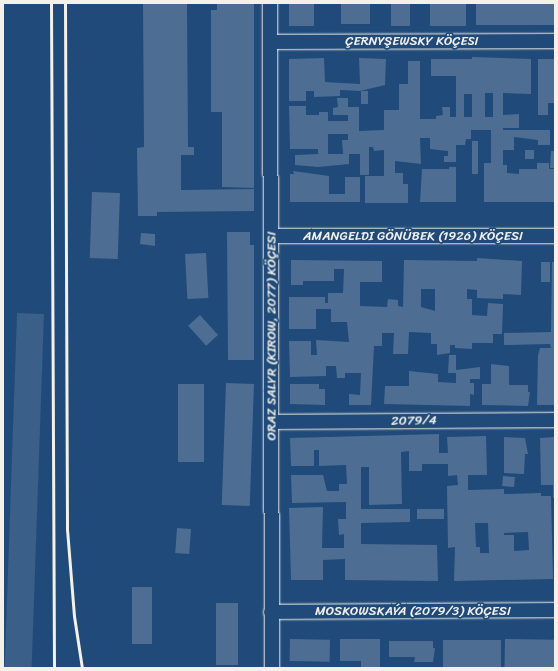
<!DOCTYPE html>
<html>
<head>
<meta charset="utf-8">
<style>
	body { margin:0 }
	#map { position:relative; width:558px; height:671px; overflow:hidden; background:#1f4a7a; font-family:Sriracha,sans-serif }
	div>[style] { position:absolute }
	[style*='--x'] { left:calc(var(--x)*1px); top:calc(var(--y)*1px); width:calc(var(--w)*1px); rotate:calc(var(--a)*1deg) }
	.green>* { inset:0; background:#3a5f88; transform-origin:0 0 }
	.building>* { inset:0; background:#4d6e92; transform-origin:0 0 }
	.roads { filter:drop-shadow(0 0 1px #f4f1e8) drop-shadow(0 0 1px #f4f1e8) }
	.street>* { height:14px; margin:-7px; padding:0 7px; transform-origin:7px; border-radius:7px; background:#1f4a7a }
	.rail>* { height:3px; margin:-1.5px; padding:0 1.5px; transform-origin:1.5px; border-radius:1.5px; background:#f4f1e8 }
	span { translate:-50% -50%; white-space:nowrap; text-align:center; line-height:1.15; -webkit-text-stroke:3.5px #1f4a7a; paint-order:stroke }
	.street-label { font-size:13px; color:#f4f1e8 }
	.frame { position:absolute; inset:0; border:4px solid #f4f1e8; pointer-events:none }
</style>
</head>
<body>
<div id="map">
	<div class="green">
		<div style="left:17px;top:313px;width:27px;height:355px;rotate:2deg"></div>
	</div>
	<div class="building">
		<div style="clip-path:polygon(143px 3px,187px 3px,188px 147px,194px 147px,194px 155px,181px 155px,181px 190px,254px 189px,254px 211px,157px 212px,157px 216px,138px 216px,137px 148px,144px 147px)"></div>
		<div style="clip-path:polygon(217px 3px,254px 3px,254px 188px,222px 187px,222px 112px,211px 112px,211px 10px,217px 10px)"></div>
		<div style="left:289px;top:3px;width:25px;height:23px"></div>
		<div style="left:341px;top:3px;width:29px;height:21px"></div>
		<div style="left:391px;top:3px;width:19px;height:23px"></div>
		<div style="left:430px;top:3px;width:36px;height:23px"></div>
		<div style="left:476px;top:3px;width:79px;height:22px"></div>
		<div style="clip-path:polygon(evenodd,472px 57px,531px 59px,531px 94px,503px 93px,503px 115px,519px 114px,519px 128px,503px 128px,503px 130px,550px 130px,550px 145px,538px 145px,538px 140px,514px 137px,514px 150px,503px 150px,503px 165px,507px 165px,507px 173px,519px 174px,519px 169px,537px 169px,537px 163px,549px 163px,549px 169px,555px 169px,555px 202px,484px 202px,484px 163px,491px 163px,491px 130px,471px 130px,471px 139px,466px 139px,465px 145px,456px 145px,456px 162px,444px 162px,444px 156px,448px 156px,448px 151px,430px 149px,430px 138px,420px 138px,421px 164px,395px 161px,395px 173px,403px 173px,403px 184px,408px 184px,408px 203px,365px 203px,365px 176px,384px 176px,384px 150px,374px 151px,373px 147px,369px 147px,369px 175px,360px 175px,360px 154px,349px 154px,349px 164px,318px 167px,295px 165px,295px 155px,318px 154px,318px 149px,290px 149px,289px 106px,306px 106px,306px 115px,319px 115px,319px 112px,328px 112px,328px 121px,348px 121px,348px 115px,333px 115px,333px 108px,338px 107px,337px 98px,348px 98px,348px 107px,359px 107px,359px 131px,384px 130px,384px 110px,399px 110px,399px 84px,408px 84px,408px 61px,420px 61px,420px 119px,436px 119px,436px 116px,443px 115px,442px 107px,450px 107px,450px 117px,456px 117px,456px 76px,431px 76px,431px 59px,472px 59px,472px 57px,485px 93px,493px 93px,493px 117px,485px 117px,485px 93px,472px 57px,464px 94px,472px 94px,472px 117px,464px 117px,464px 94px,472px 57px,328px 134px,348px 134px,348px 140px,342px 140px,343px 154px,328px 154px,328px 134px)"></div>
		<div style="clip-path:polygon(324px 58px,325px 82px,360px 84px,359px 58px,386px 59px,385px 85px,360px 91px,340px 90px,340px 96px,314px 97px,314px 91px,306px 91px,306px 101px,289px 101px,289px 59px)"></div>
		<div style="clip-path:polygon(538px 59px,555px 59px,555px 103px,548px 103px,548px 115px,538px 115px)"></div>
		<div style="left:361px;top:91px;width:7px;height:13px"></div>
		<div style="left:472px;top:141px;width:6px;height:33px"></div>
		<div style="left:525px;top:150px;width:9px;height:9px"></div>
		<div style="clip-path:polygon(551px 151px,555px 151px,555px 168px,550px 168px)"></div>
		<div style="clip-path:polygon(449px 167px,456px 167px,456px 202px,420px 202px,422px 169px,449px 169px)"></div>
		<div style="clip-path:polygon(293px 171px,329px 176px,329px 194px,345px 194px,345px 177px,360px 177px,360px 202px,290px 202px,290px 174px,294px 174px)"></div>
		<div style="left:92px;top:192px;width:28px;height:66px;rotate:2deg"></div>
		<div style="clip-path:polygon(227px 232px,250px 232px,250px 245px,254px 245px,254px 360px,228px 360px)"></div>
		<div style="clip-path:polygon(141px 233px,155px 234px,155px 246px,140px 244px)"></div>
		<div style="left:206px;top:253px;width:45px;height:21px;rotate:87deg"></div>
		<div style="clip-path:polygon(evenodd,477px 258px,522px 261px,521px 295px,503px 294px,503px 299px,477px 298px,477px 290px,467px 289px,467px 299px,472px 299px,472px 315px,487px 316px,488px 303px,503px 304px,502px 334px,493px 334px,493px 343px,472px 343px,472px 349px,455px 348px,455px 345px,450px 345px,450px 353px,437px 355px,437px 344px,431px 344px,431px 333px,409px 332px,408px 354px,393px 354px,394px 333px,382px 333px,382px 346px,374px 346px,371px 405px,349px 405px,349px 394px,360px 395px,361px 373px,345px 373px,345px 378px,337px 378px,336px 366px,326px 366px,326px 376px,290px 377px,289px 341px,311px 341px,311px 355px,317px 355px,316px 340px,349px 342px,347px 322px,331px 322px,331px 309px,316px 309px,316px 329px,289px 329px,289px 297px,325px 297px,325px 303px,328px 303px,328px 293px,343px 293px,344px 269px,334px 269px,334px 281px,303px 281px,303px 285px,291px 285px,291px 260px,382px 261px,382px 282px,360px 282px,360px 306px,387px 307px,388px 299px,398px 300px,398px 306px,403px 307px,404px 260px,477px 261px,477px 258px,421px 289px,435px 289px,435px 311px,421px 307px,421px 289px)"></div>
		<div style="left:541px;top:262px;width:9px;height:20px"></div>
		<div style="clip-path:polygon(552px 262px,555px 262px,555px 405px,537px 405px,538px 355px,540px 348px,551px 348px,550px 344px,504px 345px,504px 333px,551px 332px)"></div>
		<div style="left:200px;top:315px;width:27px;height:16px;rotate:48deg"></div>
		<div style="clip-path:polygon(449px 355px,456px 355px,456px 370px,480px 367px,480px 379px,470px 379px,470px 383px,474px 383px,474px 395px,470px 394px,470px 406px,384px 404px,385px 386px,409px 386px,409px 371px,438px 374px,438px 382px,456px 383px,456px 373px,448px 373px)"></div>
		<div style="clip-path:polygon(491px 364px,509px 366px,509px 385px,528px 385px,528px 392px,530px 392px,528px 406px,482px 405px,482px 384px,491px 384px)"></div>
		<div style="left:226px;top:383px;width:28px;height:122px;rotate:2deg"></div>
		<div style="left:178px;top:384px;width:26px;height:78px"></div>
		<div style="clip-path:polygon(290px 384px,319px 384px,319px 389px,325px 389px,325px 405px,290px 404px)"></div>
		<div style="clip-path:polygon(evenodd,439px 434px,439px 453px,448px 453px,447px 437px,486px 436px,487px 475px,468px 475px,468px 490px,504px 489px,504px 494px,541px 493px,541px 496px,551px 496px,553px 579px,454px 581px,455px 547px,448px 548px,447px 486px,458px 485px,457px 475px,448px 476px,448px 464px,422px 464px,422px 471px,409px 471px,409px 451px,401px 452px,402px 504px,369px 505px,369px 467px,361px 467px,361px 509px,410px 509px,410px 522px,361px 523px,361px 544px,437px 545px,438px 581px,345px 580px,345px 559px,323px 560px,323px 580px,291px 580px,289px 508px,323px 507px,322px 548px,344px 548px,344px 534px,339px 535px,338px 519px,346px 519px,346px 502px,292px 503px,291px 475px,323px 475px,327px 491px,339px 491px,339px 484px,347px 484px,346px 465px,319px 466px,319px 450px,314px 450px,314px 466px,291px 466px,290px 438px,439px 434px,475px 523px,488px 523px,489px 553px,480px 553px,480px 547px,476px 547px,475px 523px,439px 434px,528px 532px,529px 550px,514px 551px,514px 535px,504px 535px,504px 533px,528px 532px)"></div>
		<div style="clip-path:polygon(504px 437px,525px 438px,528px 454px,525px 454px,524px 474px,504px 473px)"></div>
		<div style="clip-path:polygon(555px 437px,555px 498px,553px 498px,553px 485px,541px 485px,540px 438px)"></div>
		<div style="left:503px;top:476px;width:12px;height:10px;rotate:5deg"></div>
		<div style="left:444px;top:509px;width:10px;height:27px;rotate:90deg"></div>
		<div style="left:177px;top:528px;width:14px;height:25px;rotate:4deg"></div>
		<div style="left:132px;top:587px;width:20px;height:57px"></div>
		<div style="left:216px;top:603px;width:22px;height:62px"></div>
		<div style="left:290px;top:639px;width:40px;height:22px;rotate:1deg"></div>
		<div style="clip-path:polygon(340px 639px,380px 639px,380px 668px,361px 668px,361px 661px,340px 661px)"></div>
		<div style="left:505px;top:639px;width:50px;height:29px;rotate:1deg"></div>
		<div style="left:443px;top:640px;width:58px;height:28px"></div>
		<div style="clip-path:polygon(389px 641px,433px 641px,433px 648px,435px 648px,433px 662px,414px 662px,415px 657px,389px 657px)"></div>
	</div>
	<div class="roads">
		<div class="street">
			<div style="--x:270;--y:3;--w:665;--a:89.83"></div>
			<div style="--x:270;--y:42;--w:285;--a:-0.2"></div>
			<div style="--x:271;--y:236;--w:284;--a:0"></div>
			<div style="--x:273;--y:422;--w:282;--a:-0.4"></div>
			<div style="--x:271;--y:612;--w:284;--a:-0.4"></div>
		</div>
	</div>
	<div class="rail">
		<div style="--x:51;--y:3;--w:665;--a:89.74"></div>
		<div style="--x:65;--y:3;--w:526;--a:89.78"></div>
		<div style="--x:67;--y:529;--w:87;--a:85.4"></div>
		<div style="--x:74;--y:616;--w:53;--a:81.3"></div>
	</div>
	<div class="street-label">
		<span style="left:412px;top:41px">ÇERNYŞEWSKY KÖÇESI</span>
		<span style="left:413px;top:236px">AMANGELDI GÖNÜBEK (1926) KÖÇESI</span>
		<span style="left:272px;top:336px;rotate:-90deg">ORAZ SALYR (KIROW, 2077) KÖÇESI</span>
		<span style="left:414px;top:421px;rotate:-1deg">2079/4</span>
		<span style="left:413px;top:611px">MOSKOWSKAÝA (2079/3) KÖÇESI</span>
	</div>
	<div class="frame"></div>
</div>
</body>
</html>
